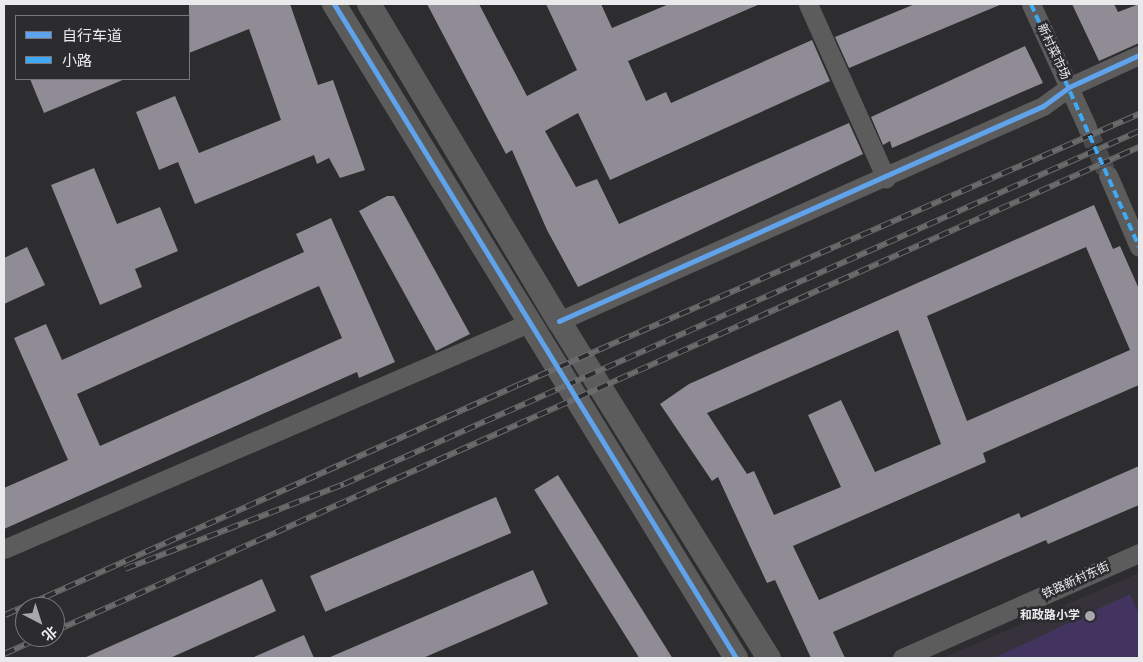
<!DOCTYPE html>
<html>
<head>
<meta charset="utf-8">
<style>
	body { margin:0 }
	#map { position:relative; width:1143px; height:662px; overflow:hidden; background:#2d2c2e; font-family:Bitter,"Noto Sans SC",serif }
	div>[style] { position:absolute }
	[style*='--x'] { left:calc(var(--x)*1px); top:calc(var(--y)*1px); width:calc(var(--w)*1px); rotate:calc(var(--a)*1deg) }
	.built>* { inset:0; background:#35323b }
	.green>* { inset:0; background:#43345f }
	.building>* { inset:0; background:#8f8c96; transform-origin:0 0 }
	.minor-tunnel>* { height:19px; margin-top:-9.5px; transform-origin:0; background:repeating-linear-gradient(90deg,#49484b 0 19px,transparent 0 28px) }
	.minor>* { height:19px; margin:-9.5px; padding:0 9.5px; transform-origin:9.5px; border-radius:9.5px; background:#5c5c5c }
	.tertiary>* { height:24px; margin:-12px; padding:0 12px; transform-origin:12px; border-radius:12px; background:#5c5c5c }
	.rail>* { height:5.5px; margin-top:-2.75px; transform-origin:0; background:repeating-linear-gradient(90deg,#2c2b2f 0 11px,#6a6b6b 0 22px); box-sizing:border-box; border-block:1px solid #6a6b6b }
	.quiet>* { height:4px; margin-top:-2px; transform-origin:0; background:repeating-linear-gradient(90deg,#3fa9f5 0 8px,transparent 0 12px) }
	.cycleway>* { height:5px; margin:-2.5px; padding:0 2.5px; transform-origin:2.5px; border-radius:2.5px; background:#60a3ed }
	.dots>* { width:14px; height:14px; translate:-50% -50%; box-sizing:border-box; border:2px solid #2c2b2f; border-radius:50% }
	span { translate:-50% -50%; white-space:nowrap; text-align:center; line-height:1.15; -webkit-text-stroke:5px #2c2b2f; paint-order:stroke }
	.street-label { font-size:12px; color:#eaeaed }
	.poi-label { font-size:12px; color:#eaeaed; font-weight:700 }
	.right { translate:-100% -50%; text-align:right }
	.frame { position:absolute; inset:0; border:5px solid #eaeaed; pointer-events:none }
	.legend { position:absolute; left:15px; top:15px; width:175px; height:65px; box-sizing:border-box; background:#2c2b2f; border:1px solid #78777b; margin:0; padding:6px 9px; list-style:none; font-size:15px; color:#eaeaed }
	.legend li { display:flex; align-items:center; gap:10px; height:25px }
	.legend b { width:25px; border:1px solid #78777b }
	.north { position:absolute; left:15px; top:597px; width:50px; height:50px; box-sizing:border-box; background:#2c2b2f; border:1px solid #78777b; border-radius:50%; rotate:140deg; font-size:14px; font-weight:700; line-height:20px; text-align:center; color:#eaeaed }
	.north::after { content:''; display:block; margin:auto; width:18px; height:22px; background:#a8a8aa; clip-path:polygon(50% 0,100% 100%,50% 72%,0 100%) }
</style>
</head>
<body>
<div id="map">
	<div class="built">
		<div style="clip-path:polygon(1139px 573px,1139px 658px,943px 658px)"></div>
	</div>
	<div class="green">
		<div style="clip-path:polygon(1130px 594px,1139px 614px,1139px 658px,994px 658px)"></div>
	</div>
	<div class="building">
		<div style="clip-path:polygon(189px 4px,290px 4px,318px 85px,333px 80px,365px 170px,340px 178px,329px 158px,317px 164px,314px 155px,195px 204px,178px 162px,159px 170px,136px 112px,175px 96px,199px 153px,281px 120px,249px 29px,189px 53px)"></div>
		<div style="clip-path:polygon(427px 4px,479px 4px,527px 96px,577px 70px,546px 4px,601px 4px,612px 28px,669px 4px,760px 4px,628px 61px,646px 101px,666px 92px,671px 103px,812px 40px,830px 81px,610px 180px,578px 113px,545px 131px,576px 187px,597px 179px,619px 224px,849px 123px,863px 154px,578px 287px,547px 230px,512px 150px,506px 154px)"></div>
		<div style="clip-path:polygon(915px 4px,1002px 4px,849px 68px,835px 37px)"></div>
		<div style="clip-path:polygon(1072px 4px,1114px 4px,1118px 12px,1139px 4px,1139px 43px,1099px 61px)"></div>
		<div style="clip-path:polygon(1025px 46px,1043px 83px,892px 148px,890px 141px,883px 145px,871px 117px)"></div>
		<div style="clip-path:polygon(30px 79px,125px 79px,44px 113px)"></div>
		<div style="clip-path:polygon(94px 168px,117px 224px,160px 207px,178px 251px,135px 269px,142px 287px,100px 305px,51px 185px)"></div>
		<div style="clip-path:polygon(387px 196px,394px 196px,470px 334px,436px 351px,359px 211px)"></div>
		<div style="clip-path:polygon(evenodd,1094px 205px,1113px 249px,1120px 246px,1139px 289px,1139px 385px,983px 453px,986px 462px,793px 546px,819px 600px,1019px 513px,1021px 518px,1139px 466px,1139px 505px,1048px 544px,1046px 540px,833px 632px,845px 658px,811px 658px,775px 580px,767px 583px,718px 477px,712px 481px,660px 404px,689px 384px,1094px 205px,1086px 247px,1130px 350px,967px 421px,927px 316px,1086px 247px,1094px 205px,898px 330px,941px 444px,875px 472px,841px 400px,808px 415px,841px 487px,774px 515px,754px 471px,747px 474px,707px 413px,898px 330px)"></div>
		<div style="clip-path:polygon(evenodd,331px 218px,395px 362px,359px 378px,357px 372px,4px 529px,4px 488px,68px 460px,14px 338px,46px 324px,62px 360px,304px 252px,296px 234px,331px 218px,319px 286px,342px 338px,100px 446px,77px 394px,319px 286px)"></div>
		<div style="clip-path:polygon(27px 247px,45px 285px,4px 304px,4px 258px)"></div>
		<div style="left:558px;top:475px;width:217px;height:28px;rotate:58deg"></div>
		<div style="left:496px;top:497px;width:39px;height:202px;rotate:67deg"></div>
		<div style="clip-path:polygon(533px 570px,548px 604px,423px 658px,328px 658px)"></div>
		<div style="clip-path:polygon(262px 579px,276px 611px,170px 658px,84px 658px)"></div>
		<div style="clip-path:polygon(304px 635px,314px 658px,252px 658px)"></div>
	</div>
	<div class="minor-tunnel">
		<div style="--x:1087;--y:127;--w:52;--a:66.4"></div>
	</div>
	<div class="minor">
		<div style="--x:808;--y:4;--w:191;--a:65.9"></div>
		<div style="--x:1031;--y:4;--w:135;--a:65.5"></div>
		<div style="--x:1108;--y:175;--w:78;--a:66.7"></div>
		<div style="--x:559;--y:321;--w:530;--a:-23.95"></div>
		<div style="--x:1043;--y:106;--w:32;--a:-36"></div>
		<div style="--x:1069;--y:87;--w:77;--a:-24.6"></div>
		<div style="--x:4;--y:549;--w:574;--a:-23.3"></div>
		<div style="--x:902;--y:658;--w:259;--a:-23.9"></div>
	</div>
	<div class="tertiary">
		<div style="--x:334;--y:4;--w:768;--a:58.42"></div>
		<div style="--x:369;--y:4;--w:370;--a:59.1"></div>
		<div style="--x:559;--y:321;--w:397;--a:58.1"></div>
	</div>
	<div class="rail">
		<div style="--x:125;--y:569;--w:235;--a:-21.2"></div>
		<div style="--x:344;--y:484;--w:870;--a:-23.94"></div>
		<div style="--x:5;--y:615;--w:562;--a:-24.15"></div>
		<div style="--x:518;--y:385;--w:678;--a:-23.58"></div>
		<div style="--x:55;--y:631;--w:1187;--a:-24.06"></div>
		<div style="--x:4;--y:654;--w:42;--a:-24.1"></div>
	</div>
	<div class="quiet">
		<div style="--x:1031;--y:4;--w:266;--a:66"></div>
	</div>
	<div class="cycleway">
		<div style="--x:334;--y:4;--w:768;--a:58.42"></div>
		<div style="--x:559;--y:321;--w:530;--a:-23.95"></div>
		<div style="--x:1043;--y:106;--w:32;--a:-36"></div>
		<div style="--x:1069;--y:87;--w:77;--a:-24.6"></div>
	</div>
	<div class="dots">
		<div style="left:1090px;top:616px;background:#a8a8aa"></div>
	</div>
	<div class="street-label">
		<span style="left:1053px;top:52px;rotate:65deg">新村菜市场</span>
		<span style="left:1076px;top:581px;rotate:-24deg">铁路新村东街</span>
	</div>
	<div class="poi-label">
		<span class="right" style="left:1080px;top:616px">和政路小学</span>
	</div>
	<div class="frame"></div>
	<ul class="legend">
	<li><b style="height:6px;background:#60a3ed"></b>自行车道</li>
	<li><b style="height:6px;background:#3fa9f5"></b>小路</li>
	</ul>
	<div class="north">北</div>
</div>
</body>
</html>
